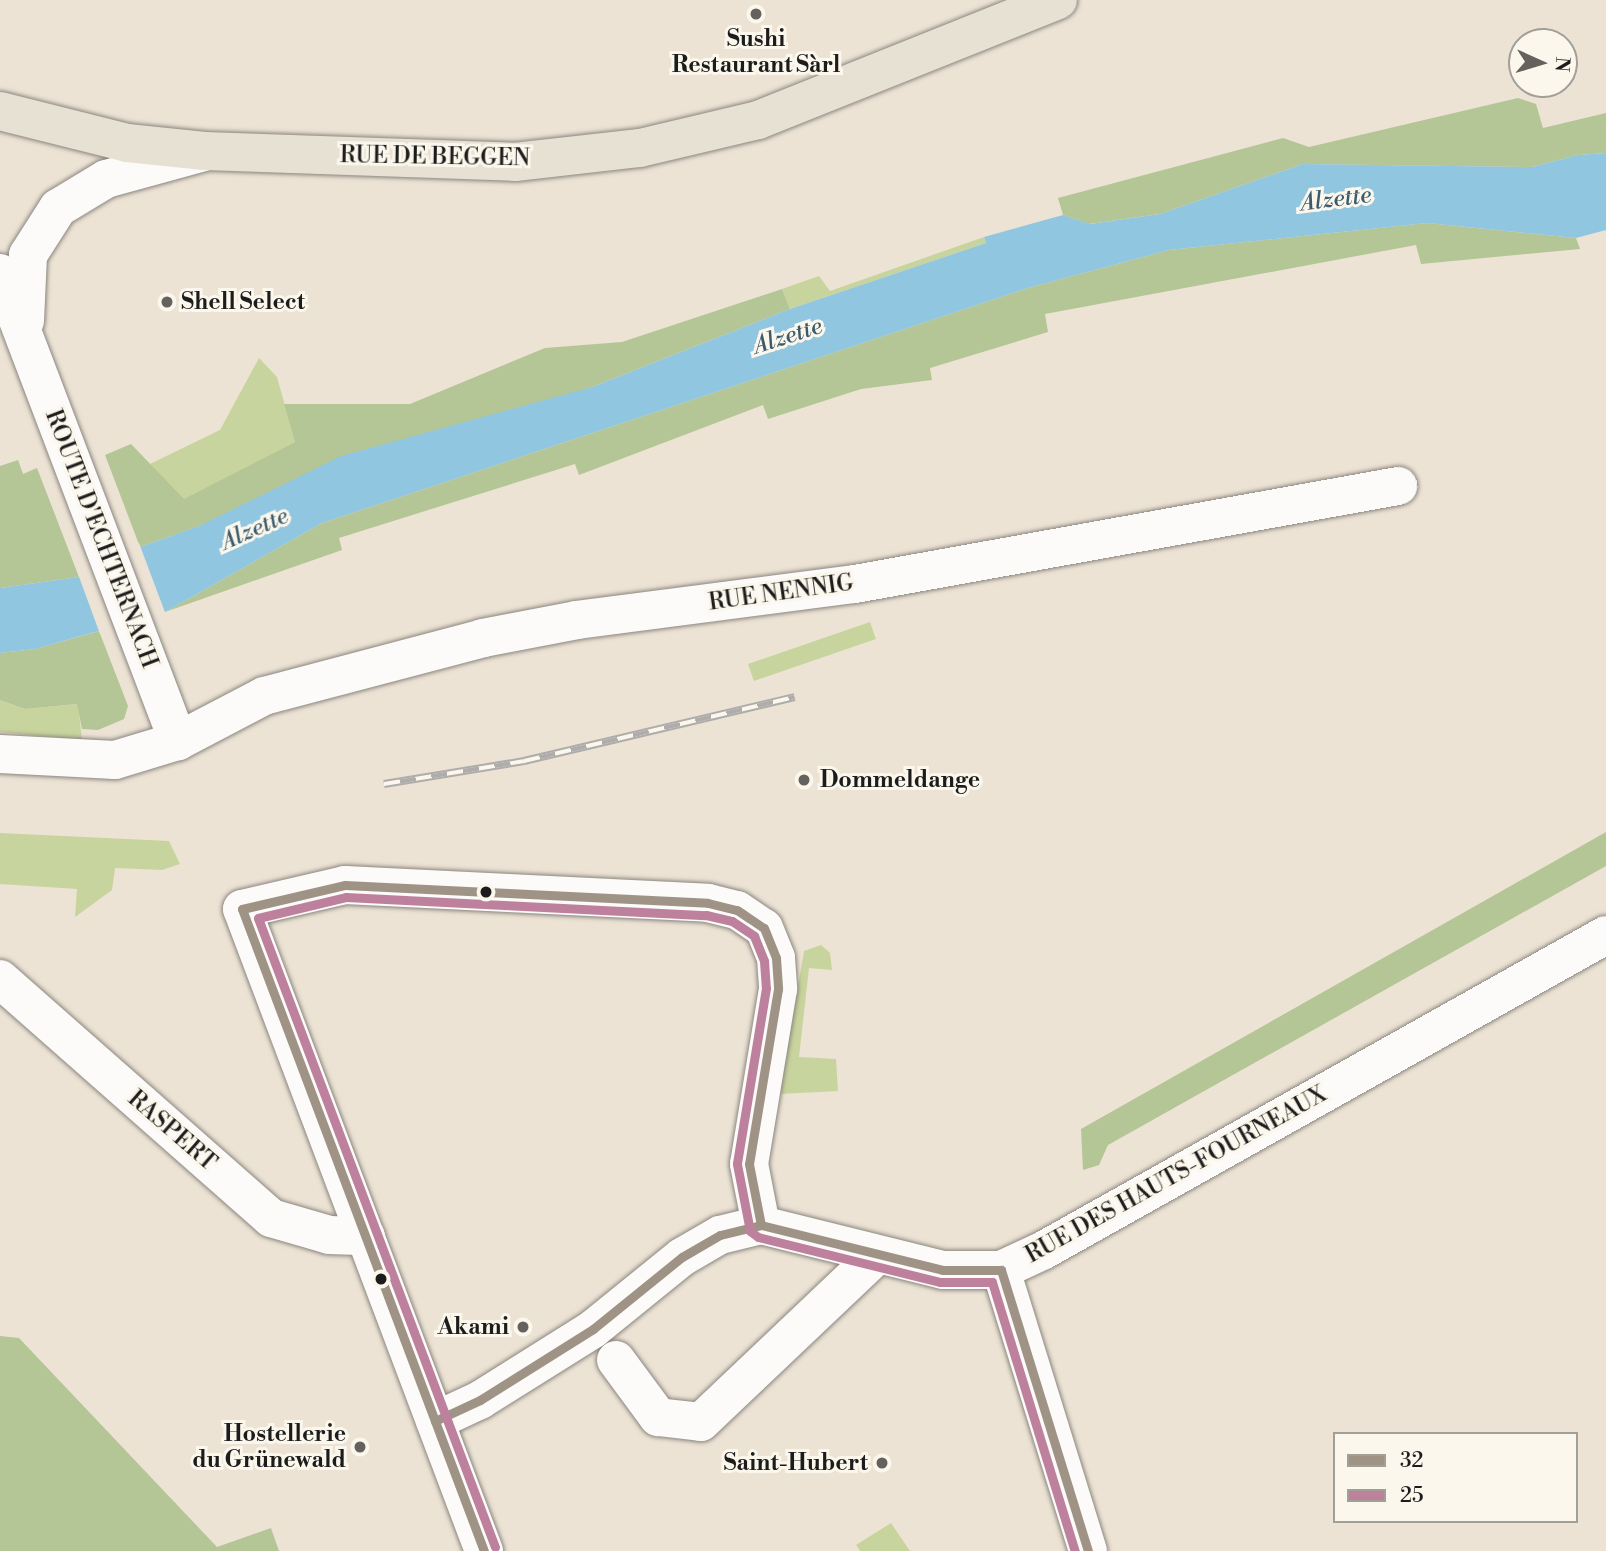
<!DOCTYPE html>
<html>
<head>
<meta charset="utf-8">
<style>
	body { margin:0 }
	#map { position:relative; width:1606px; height:1551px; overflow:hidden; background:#ece3d5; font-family:"Libre Bodoni",serif }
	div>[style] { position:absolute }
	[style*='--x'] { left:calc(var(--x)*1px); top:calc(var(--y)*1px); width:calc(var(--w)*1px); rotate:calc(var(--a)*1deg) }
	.green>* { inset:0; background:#c8d49d; transform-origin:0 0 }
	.forest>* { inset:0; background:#b4c596 }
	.water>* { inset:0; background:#91c6e0 }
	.pier>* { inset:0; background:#ece3d5 }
	.roads { filter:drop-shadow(0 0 2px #8b867f) drop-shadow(0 0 2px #8b867f) }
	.minor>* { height:38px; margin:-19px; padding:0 19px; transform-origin:19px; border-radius:19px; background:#fcfbf9 }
	.tertiary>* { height:38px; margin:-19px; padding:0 19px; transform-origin:19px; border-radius:19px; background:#fcfbf9 }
	.primary>* { height:38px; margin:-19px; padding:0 19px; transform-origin:19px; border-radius:19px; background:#e7e1d4 }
	.rail>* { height:8px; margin-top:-4px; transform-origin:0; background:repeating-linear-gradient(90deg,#fbf7ec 0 16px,#afadab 0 32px); box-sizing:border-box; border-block:2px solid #afadab }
	.bus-1>* { height:9px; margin:-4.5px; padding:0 4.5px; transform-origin:4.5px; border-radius:4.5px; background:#9f9385 }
	.bus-2>* { height:9px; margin:-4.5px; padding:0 4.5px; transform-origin:4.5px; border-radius:4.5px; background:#be819d }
	.dots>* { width:19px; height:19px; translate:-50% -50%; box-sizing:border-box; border:4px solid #fbf7ec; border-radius:50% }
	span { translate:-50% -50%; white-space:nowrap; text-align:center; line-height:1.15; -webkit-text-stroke:6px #fbf7ec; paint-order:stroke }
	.poi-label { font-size:23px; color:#1c1c1c; font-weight:700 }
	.left { translate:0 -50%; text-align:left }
	.right { translate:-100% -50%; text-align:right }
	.street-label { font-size:23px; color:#1c1c1c }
	.water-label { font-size:24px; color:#3b5b6c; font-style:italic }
	.legend { position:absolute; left:1333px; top:1432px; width:245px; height:91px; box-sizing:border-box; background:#fbf7ec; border:2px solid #a29f99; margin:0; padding:9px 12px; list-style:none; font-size:21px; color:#1c1c1c }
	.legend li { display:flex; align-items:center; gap:14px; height:35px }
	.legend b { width:35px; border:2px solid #a29f99 }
	.north { position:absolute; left:1508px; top:28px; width:70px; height:70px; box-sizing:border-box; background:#fbf7ec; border:2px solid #a29f99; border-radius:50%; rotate:94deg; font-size:19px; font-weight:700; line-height:28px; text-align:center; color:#1c1c1c }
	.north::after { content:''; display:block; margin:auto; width:24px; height:32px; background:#65625d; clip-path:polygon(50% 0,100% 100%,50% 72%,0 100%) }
</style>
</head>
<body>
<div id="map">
	<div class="green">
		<div style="clip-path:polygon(984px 237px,986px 243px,790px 309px,782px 289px,819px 276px,830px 291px)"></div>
		<div style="clip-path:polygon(259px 358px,277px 377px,295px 442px,183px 500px,150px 464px,220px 430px)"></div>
		<div style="left:870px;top:622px;width:18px;height:129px;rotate:71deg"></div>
		<div style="clip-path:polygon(0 700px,25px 709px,78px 704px,82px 740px,0 732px)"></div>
		<div style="clip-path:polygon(0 833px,169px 841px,180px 864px,162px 870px,115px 868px,112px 890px,75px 917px,77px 889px,0 884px)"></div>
		<div style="clip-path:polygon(821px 945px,830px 953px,832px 970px,809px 968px,799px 1057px,836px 1059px,838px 1091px,780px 1094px,804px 951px)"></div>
		<div style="clip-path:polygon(891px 1523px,910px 1551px,860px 1551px,856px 1545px)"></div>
	</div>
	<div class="forest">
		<div style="clip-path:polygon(1518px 98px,1536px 104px,1543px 128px,1606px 113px,1606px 153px,1578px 155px,1532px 167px,1303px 164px,1160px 214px,1089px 224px,1063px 215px,1058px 198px,1283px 138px,1309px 147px)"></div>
		<div style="clip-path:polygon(1427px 223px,1576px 238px,1580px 249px,1421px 264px,1416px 245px,1045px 314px,1048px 332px,930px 368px,932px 380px,861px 389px,768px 419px,763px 405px,579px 475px,575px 464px,339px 538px,342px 550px,165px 612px,322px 523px,1028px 288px,1169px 250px)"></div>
		<div style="clip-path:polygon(782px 289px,790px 309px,592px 387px,140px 547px,105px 455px,131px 444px,184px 499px,295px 442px,284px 404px,410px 404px,545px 348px,622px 342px)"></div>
		<div style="clip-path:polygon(18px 460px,23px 474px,37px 468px,79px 577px,0 588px,0 466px)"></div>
		<div style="clip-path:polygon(99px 631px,128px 706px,124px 719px,98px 730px,82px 729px,77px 704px,25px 709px,0 700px,0 653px,35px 649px)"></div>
		<div style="clip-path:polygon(1606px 832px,1606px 866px,1108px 1145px,1099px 1165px,1083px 1170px,1081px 1129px)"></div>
		<div style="clip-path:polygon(0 1336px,19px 1338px,217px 1547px,271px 1528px,279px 1551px,0 1551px)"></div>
	</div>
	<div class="water">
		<div style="clip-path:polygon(1606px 153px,1606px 230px,1576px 238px,1427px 223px,1169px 250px,1028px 288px,322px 523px,165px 612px,35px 649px,0 653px,0 588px,79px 577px,140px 547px,199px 526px,341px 456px,592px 387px,790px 309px,986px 243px,984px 237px,1063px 215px,1090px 224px,1160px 214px,1303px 164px,1532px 167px,1578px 155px)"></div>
	</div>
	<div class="pier">
		<div style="clip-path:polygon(139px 543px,166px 615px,100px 634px,78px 574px)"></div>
	</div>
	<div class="roads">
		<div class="minor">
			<div style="--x:0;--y:273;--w:501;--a:69.18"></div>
			<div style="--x:25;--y:321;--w:66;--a:-87.4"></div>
			<div style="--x:28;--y:255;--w:56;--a:-57.4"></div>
			<div style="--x:58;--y:208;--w:56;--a:-31.1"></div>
			<div style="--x:106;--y:179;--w:102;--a:-15.4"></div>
			<div style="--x:0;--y:754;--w:115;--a:3"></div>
			<div style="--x:115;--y:760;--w:66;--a:-16.8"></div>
			<div style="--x:178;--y:741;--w:97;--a:-27.6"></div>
			<div style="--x:264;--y:696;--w:227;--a:-14.8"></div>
			<div style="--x:483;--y:638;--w:96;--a:-10.8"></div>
			<div style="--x:577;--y:620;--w:280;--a:-7.4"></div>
			<div style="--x:855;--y:584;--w:552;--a:-10.23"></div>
			<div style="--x:0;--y:979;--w:361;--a:41.4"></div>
			<div style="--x:271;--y:1218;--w:60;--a:16.3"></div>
			<div style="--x:329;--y:1235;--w:37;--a:2"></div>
			<div style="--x:1001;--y:1270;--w:294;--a:72.8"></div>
			<div style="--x:616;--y:1360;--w:71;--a:53.6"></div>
			<div style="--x:658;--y:1417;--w:43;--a:6.6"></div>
			<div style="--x:701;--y:1422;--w:243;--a:-43.5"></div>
		</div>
		<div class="tertiary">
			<div style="--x:435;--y:1421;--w:50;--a:-25"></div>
			<div style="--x:480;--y:1400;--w:133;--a:-32.1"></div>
			<div style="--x:593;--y:1329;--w:114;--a:-39"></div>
			<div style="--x:682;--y:1257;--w:44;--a:-30.1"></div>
			<div style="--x:720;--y:1235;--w:42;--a:-13.7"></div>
			<div style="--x:761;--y:1225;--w:187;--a:13.9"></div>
			<div style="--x:943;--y:1270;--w:58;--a:0"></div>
			<div style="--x:1001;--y:1270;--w:47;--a:-24.9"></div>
			<div style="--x:1044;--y:1250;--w:644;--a:-29.27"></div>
			<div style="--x:484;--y:1551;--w:686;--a:-110.65"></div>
			<div style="--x:242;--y:909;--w:106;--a:-13.1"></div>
			<div style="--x:345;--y:885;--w:363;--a:2.8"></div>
			<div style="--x:708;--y:903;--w:30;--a:14"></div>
			<div style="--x:737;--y:910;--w:32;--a:34"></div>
			<div style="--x:764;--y:928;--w:32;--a:68"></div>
			<div style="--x:776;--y:958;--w:31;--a:86"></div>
			<div style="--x:778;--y:989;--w:177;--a:99.4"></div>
			<div style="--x:749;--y:1164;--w:62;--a:78.9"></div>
		</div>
		<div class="primary">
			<div style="--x:0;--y:111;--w:131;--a:14.1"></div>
			<div style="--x:127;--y:143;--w:78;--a:5.9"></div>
			<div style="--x:205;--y:151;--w:310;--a:2"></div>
			<div style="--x:515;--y:162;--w:126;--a:-6.4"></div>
			<div style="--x:640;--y:148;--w:121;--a:-13.3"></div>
			<div style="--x:758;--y:120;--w:323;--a:-21.8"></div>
		</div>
	</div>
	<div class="rail">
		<div style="--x:384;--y:784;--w:142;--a:-9.3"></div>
		<div style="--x:524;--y:761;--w:278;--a:-13.3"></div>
	</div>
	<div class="bus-1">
		<div style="--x:242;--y:909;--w:106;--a:-13.1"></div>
		<div style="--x:345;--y:885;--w:363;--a:2.8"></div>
		<div style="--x:708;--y:903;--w:30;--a:14"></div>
		<div style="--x:737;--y:910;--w:32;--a:34"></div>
		<div style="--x:764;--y:928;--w:32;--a:68"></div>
		<div style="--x:776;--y:958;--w:31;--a:86"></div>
		<div style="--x:778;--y:989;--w:177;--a:99.4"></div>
		<div style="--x:749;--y:1164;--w:62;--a:78.9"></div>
		<div style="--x:242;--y:909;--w:686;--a:69.35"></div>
		<div style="--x:435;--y:1421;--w:50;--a:-25"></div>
		<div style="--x:480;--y:1400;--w:133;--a:-32.1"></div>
		<div style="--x:593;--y:1329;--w:114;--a:-39"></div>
		<div style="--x:682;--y:1257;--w:44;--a:-30.1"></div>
		<div style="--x:720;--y:1235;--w:42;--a:-13.7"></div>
		<div style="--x:761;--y:1225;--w:187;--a:13.9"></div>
		<div style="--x:943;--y:1270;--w:58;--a:0"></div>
		<div style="--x:1001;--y:1270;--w:294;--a:72.8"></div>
	</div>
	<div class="bus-2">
		<div style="--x:495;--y:1547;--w:672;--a:-110.65"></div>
		<div style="--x:258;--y:918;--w:90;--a:-13.4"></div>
		<div style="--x:346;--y:897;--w:360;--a:2.9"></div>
		<div style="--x:706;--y:915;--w:27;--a:13"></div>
		<div style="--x:732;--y:921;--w:27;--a:34"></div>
		<div style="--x:754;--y:936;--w:27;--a:68"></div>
		<div style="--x:764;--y:961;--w:27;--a:86"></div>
		<div style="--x:766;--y:988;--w:178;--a:99.4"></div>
		<div style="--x:737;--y:1164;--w:68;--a:79"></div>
		<div style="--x:750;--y:1231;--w:10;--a:37"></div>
		<div style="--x:758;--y:1237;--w:187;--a:13.9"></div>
		<div style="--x:940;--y:1282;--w:52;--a:0"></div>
		<div style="--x:992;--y:1282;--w:282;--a:72.9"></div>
	</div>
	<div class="dots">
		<div style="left:756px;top:14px;background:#65625d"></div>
		<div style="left:167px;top:302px;background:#65625d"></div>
		<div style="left:804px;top:780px;background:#65625d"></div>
		<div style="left:486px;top:892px;background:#1c1c1c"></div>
		<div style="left:381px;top:1279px;background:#1c1c1c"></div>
		<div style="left:523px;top:1327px;background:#65625d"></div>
		<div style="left:360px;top:1447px;background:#65625d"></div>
		<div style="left:882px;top:1463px;background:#65625d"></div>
	</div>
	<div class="poi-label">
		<span style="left:756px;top:52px">Sushi<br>Restaurant Sàrl</span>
		<span class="left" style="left:181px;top:302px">Shell Select</span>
		<span class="left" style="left:820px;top:780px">Dommeldange</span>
		<span class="right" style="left:509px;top:1327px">Akami</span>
		<span class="right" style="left:346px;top:1447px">Hostellerie<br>du Grünewald</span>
		<span class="right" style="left:868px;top:1463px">Saint-Hubert</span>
	</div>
	<div class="street-label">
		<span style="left:435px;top:157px;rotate:1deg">RUE DE BEGGEN</span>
		<span style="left:101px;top:539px;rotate:69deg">ROUTE D'ECHTERNACH</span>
		<span style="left:781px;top:593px;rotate:-8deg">RUE NENNIG</span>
		<span style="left:172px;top:1131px;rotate:41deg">RASPERT</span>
		<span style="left:1176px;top:1175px;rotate:-29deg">RUE DES HAUTS-FOURNEAUX</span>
	</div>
	<div class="water-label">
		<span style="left:1336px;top:200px;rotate:-7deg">Alzette</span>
		<span style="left:788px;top:337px;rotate:-18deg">Alzette</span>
		<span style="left:255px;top:530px;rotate:-24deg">Alzette</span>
	</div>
	<ul class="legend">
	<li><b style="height:9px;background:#9f9385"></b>32</li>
	<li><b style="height:9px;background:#be819d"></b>25</li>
	</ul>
	<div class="north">N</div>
</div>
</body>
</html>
